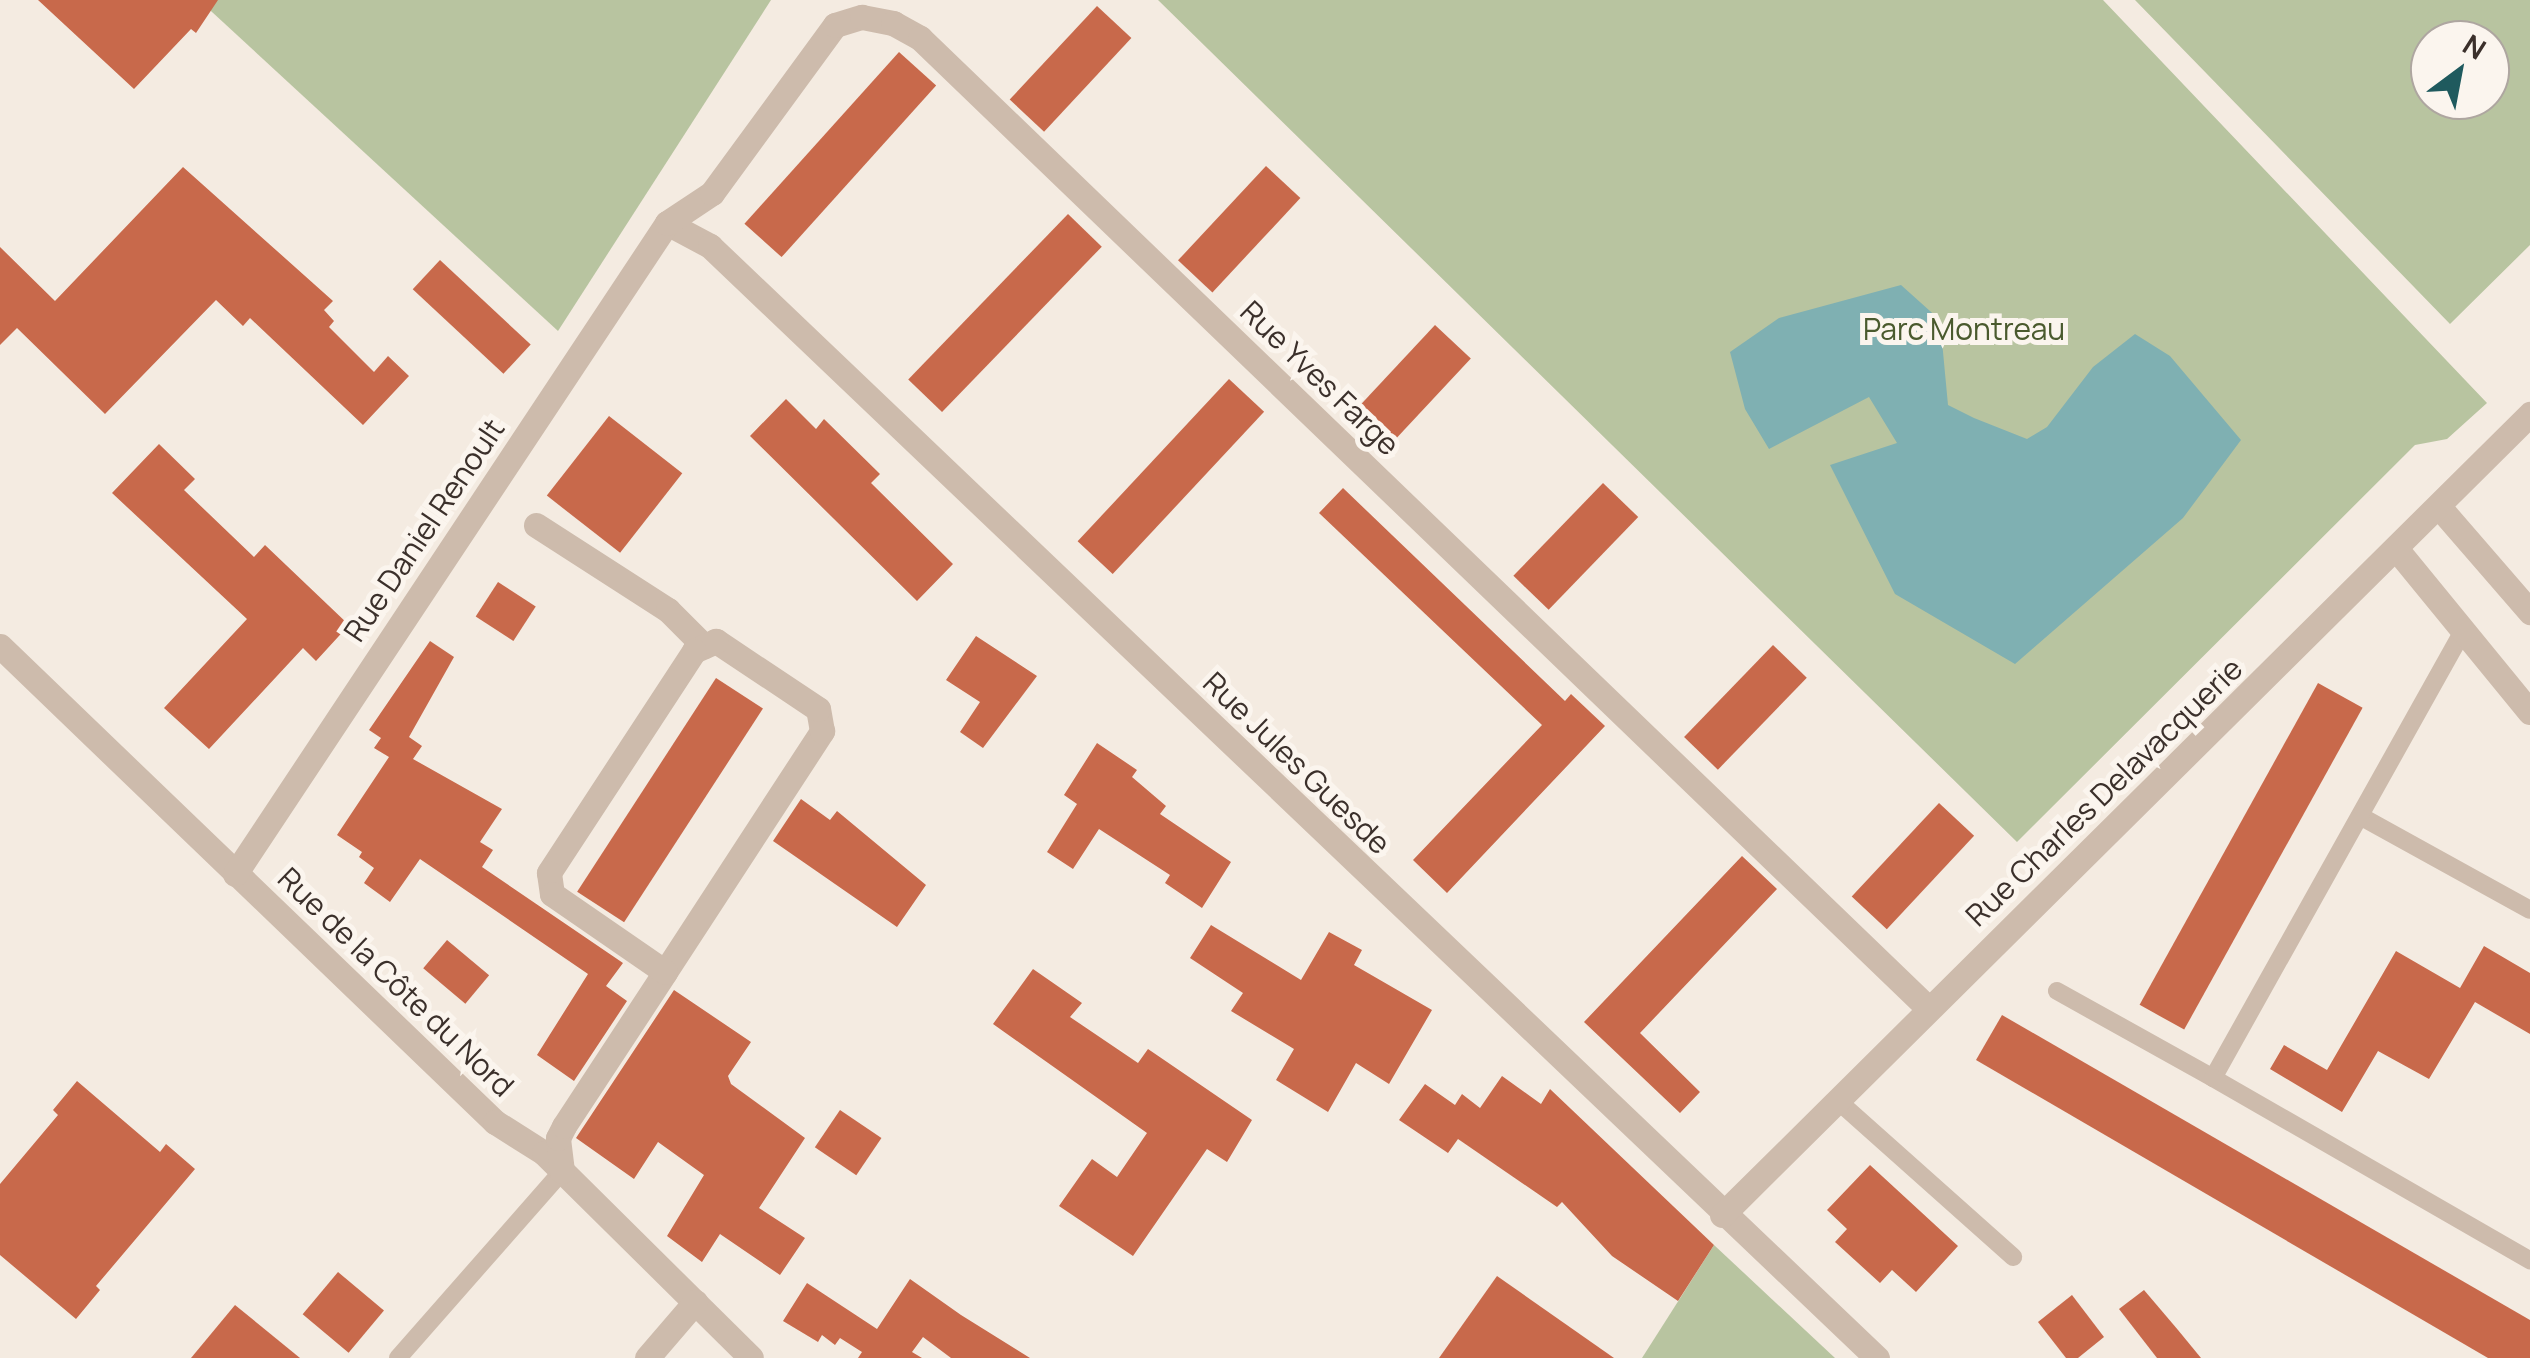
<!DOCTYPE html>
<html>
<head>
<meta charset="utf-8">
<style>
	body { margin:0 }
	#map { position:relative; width:2530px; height:1358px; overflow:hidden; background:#f4ebe1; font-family:Manrope,sans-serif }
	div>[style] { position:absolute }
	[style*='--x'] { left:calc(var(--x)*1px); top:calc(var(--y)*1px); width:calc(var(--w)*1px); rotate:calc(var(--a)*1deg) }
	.green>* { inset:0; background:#b8c4a0 }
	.water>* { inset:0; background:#7fb0b2 }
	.building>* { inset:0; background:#c8694b; transform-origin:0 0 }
	.service>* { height:18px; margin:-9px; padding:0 9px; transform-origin:9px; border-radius:9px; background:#cdbbac }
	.minor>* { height:25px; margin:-12.5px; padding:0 12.5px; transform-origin:12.5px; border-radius:12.5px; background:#cdbbac }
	span { translate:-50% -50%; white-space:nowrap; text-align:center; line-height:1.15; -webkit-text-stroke:10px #fbf5ee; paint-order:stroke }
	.park-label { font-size:30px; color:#4a5a2e }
	.street-label { font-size:30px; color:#3b302b }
	.north { position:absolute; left:2410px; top:20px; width:100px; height:100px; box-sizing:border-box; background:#fbf5ee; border:2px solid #aea6a0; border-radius:50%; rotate:32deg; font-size:28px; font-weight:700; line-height:40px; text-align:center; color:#3b302b }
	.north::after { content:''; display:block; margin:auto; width:35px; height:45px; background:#1f5a5e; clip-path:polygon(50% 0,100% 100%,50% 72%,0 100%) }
</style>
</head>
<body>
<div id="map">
	<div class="green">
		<div style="clip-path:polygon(199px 0,771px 0,558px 331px)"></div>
		<div style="clip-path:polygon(1158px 0,2103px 0,2487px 403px,2447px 439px,2415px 445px,2017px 842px)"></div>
		<div style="clip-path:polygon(evenodd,2135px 0,2530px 0,2530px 245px,2450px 324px,2135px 0,2430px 40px,2490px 40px,2490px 100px,2430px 100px,2430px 40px)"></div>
		<div style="clip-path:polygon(1714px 1245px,1835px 1358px,1642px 1358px)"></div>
	</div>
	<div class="water">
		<div style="clip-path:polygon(1901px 285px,1940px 320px,1948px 405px,1974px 418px,2027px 439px,2047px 427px,2093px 367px,2135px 334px,2170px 356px,2241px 440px,2183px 518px,2015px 664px,1895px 594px,1830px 465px,1897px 443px,1869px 397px,1769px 449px,1745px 409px,1730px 352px,1779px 318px)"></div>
	</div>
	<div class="building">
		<div style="clip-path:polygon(38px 0,218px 0,196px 33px,191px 29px,134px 89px)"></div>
		<div style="left:1097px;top:6px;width:47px;height:128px;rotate:43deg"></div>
		<div style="left:899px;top:52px;width:50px;height:231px;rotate:42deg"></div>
		<div style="left:1266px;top:166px;width:47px;height:129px;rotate:43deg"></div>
		<div style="clip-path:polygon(183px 167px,333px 301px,324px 310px,334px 321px,329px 327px,374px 372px,388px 356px,409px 376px,363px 425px,250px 318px,243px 326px,216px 300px,105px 414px,17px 328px,0 345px,0 247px,55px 301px)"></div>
		<div style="left:1068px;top:214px;width:47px;height:230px;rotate:44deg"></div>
		<div style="left:440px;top:260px;width:124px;height:40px;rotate:43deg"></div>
		<div style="left:1435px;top:325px;width:49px;height:129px;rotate:43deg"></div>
		<div style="left:1229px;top:379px;width:48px;height:222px;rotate:43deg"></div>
		<div style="clip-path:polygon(786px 399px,816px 429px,824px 419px,880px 474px,871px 483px,953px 564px,917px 601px,750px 436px)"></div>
		<div style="left:609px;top:416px;width:93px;height:101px;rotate:38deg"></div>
		<div style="clip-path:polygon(159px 444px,195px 479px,184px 490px,254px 557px,265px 545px,349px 625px,316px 661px,303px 648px,209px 749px,164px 708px,247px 619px,112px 493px)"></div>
		<div style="left:1603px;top:483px;width:49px;height:129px;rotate:44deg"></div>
		<div style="clip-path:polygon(1343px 488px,1565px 701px,1571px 694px,1605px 726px,1447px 893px,1413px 860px,1542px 725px,1319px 513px)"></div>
		<div style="left:498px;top:582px;width:45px;height:41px;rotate:33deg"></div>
		<div style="clip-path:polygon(976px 636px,1037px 676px,983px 748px,960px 732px,980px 702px,946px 680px)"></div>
		<div style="clip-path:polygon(430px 641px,454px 657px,409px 737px,422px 746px,413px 759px,502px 809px,480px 842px,493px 850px,482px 867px,623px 963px,606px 986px,627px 1001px,574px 1081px,537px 1055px,588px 974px,420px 859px,390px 902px,364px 883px,374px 868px,359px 857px,362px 852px,337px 835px,389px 757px,374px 748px,381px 738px,369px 730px)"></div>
		<div style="left:1773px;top:645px;width:47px;height:128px;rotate:44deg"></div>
		<div style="left:716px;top:678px;width:56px;height:255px;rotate:33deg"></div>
		<div style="left:2318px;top:683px;width:51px;height:368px;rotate:29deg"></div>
		<div style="clip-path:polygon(1097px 743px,1137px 770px,1132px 777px,1166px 806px,1160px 814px,1231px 862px,1202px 908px,1165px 883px,1170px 875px,1099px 829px,1073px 869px,1047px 852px,1077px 804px,1064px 795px)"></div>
		<div style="clip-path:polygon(801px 799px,830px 820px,837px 811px,926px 885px,897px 927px,773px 841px)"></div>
		<div style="left:1939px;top:803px;width:48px;height:128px;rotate:43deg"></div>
		<div style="clip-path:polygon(1742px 856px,1777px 889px,1640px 1033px,1700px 1092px,1680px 1113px,1584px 1022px)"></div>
		<div style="clip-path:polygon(1211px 925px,1301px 980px,1329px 932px,1362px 950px,1354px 965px,1432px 1010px,1389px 1084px,1356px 1063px,1328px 1112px,1276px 1080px,1294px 1049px,1231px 1011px,1243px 993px,1190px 958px)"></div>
		<div style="left:447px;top:940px;width:55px;height:37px;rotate:40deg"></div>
		<div style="clip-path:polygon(2484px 946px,2530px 973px,2530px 1034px,2475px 1002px,2429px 1079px,2378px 1051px,2342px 1112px,2270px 1069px,2284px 1045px,2327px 1070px,2396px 951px,2460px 988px)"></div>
		<div style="clip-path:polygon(1033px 969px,1082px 1003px,1070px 1017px,1138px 1063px,1148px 1049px,1252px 1120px,1227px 1162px,1207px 1149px,1133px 1256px,1059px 1206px,1092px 1159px,1117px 1177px,1147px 1133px,993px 1024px)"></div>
		<div style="clip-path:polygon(674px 990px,751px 1042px,728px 1076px,731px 1084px,805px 1138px,759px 1208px,805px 1238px,780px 1275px,720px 1234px,702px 1262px,667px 1236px,704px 1175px,658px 1142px,634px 1179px,576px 1138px)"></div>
		<div style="clip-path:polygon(2002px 1015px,2530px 1320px,2530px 1358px,2488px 1358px,1976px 1060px)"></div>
		<div style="clip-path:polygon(1502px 1076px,1541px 1104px,1550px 1089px,1714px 1245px,1678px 1301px,1612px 1256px,1562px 1202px,1557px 1207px,1458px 1139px,1448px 1153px,1399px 1120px,1425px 1084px,1455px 1105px,1462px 1094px,1480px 1108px)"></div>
		<div style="clip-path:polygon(77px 1081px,160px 1152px,166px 1144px,195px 1169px,96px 1286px,100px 1290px,76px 1319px,0 1255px,0 1184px,58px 1115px,53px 1110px)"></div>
		<div style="left:840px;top:1110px;width:50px;height:45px;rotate:34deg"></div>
		<div style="clip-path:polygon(1870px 1165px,1958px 1246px,1916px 1292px,1892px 1270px,1880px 1283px,1835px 1242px,1847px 1229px,1827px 1210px)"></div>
		<div style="left:338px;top:1272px;width:60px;height:55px;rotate:40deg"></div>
		<div style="clip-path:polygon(1497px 1276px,1614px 1358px,1439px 1358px)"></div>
		<div style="clip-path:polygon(910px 1279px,961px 1315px,1030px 1358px,951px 1358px,923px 1337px,912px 1352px,922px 1358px,858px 1358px,862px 1352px,840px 1338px,835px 1345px,822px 1335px,818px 1342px,783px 1321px,807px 1283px,877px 1329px)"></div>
		<div style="clip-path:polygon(2144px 1290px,2178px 1330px,2201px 1358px,2157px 1358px,2119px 1309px)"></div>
		<div style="clip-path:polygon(2072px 1295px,2104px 1337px,2078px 1358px,2066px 1358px,2038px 1322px)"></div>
		<div style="clip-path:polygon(235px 1305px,300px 1358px,191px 1358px)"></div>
	</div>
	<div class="service">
		<div style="--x:2360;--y:816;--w:194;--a:28.9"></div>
		<div style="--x:2057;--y:991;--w:179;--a:29.1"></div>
		<div style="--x:2213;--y:1078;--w:512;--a:-60.78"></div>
		<div style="--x:2213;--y:1078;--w:366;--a:29.9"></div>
		<div style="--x:1837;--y:1100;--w:236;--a:41.7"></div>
		<div style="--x:398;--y:1358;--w:249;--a:-48.7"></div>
	</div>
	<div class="minor">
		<div style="--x:667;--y:223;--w:49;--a:28.1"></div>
		<div style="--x:710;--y:246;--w:1612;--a:43.62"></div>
		<div style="--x:2440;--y:508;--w:138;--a:49.1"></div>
		<div style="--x:536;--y:525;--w:157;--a:32.8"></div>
		<div style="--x:668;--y:610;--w:51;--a:45"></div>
		<div style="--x:2398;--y:551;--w:208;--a:50.7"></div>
		<div style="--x:0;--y:646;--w:687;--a:43.88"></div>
		<div style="--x:495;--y:1122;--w:58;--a:32.3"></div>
		<div style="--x:544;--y:1153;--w:291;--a:44.7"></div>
		<div style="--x:235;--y:874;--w:781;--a:-56.43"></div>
		<div style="--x:667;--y:223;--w:54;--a:-33.7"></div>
		<div style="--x:712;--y:193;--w:208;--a:-53.8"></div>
		<div style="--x:835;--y:25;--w:28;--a:-17"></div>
		<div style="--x:862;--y:17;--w:32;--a:11"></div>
		<div style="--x:893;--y:23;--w:31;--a:29"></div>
		<div style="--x:920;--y:38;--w:1400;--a:43.9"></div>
		<div style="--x:562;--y:1171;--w:33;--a:-97"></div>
		<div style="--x:558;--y:1138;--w:13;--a:-63"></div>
		<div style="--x:564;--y:1126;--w:184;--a:-56.7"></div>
		<div style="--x:665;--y:972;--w:288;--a:-56.9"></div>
		<div style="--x:822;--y:731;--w:22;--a:-100"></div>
		<div style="--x:818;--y:709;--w:123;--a:-146.3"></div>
		<div style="--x:716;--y:641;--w:24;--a:156"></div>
		<div style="--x:694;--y:651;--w:265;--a:123.2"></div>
		<div style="--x:549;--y:873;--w:21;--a:82"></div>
		<div style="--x:552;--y:894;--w:137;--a:34.6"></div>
		<div style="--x:1722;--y:1215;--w:1138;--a:-44.75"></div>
		<div style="--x:647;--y:1358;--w:74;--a:-49.4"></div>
	</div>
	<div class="park-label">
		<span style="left:1964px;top:329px">Parc Montreau</span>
	</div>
	<div class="street-label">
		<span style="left:1320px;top:378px;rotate:44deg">Rue Yves Farge</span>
		<span style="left:424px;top:530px;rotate:-56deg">Rue Daniel Renoult</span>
		<span style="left:1297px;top:763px;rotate:44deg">Rue Jules Guesde</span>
		<span style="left:2104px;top:792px;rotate:-44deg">Rue Charles Delavacquerie</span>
		<span style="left:396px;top:982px;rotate:44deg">Rue de la Côte du Nord</span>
	</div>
	<div class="north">N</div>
</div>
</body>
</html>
